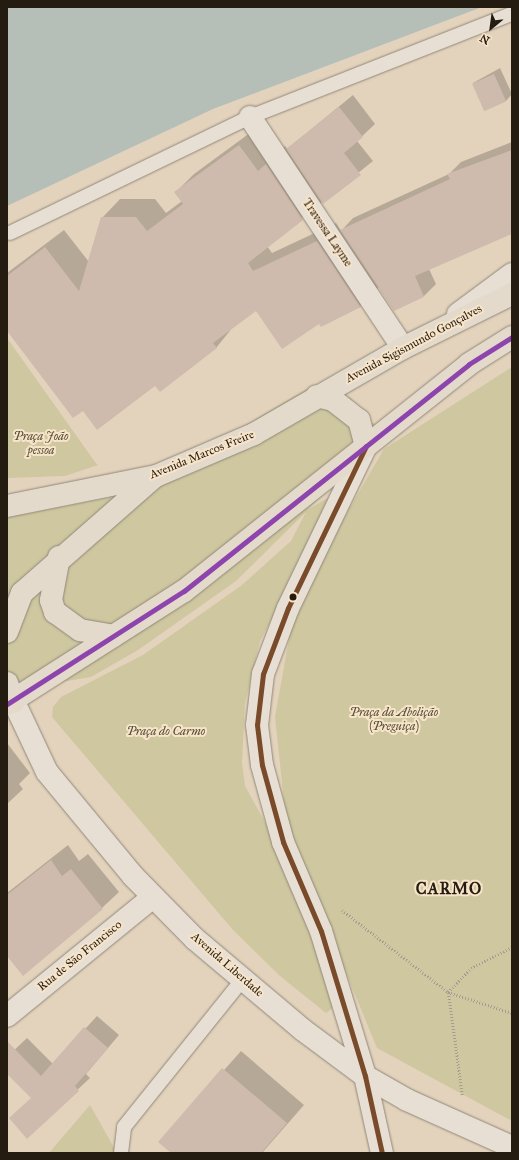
<!DOCTYPE html>
<html>
<head>
<meta charset="utf-8">
<style>
	body { margin:0 }
	#map { position:relative; width:519px; height:1160px; overflow:hidden; background:#e3d3bc; font-family:"IM FELL Great Primer",serif }
	div>[style] { position:absolute }
	[style*='--x'] { left:calc(var(--x)*1px); top:calc(var(--y)*1px); width:calc(var(--w)*1px); rotate:calc(var(--a)*1deg) }
	.green>* { inset:0; background:#cec79f }
	.water>* { inset:0; background:#b5bfb8 }
	.shadow>* { inset:0; background:#0003 }
	.building>* { inset:0; background:#cfbbad; transform-origin:0 0 }
	.path>* { height:2.5px; margin-top:-1.25px; transform-origin:0; background:repeating-linear-gradient(90deg,#a29c92 0 1px,transparent 0 3px) }
	.roads { filter:drop-shadow(0 0 1px #918779) drop-shadow(0 0 1px #918779) }
	.service>* { height:14px; margin:-7px; padding:0 7px; transform-origin:7px; border-radius:7px; background:#e7dfd4 }
	.minor>* { height:22px; margin:-11px; padding:0 11px; transform-origin:11px; border-radius:11px; background:#e7dfd4 }
	.primary>* { height:22px; margin:-11px; padding:0 11px; transform-origin:11px; border-radius:11px; background:#e3dacc }
	.bus-1>* { height:5px; margin:-2.5px; padding:0 2.5px; transform-origin:2.5px; border-radius:2.5px; background:#7a4b2a }
	.bus-2>* { height:5px; margin:-2.5px; padding:0 2.5px; transform-origin:2.5px; border-radius:2.5px; background:#8e44ad }
	.dots>* { width:11px; height:11px; translate:-50% -50%; box-sizing:border-box; border:2px solid #f7e4c9; border-radius:50% }
	span { translate:-50% -50%; white-space:nowrap; text-align:center; line-height:1.15; -webkit-text-stroke:4px #f7e4c9; paint-order:stroke }
	.street-label { font-size:12px; color:#251c11 }
	.park-label { font-size:12px; color:#524c35; font-style:italic }
	.district-label { font-size:16px; color:#251c11; font-weight:700; letter-spacing:1px }
	.frame { position:absolute; inset:0; border:8px solid #251c11; pointer-events:none }
	.north { position:absolute; left:471px; top:8px; width:40px; height:40px; -webkit-text-stroke:3px #f7e4c9; paint-order:stroke; rotate:209deg; font-size:11px; font-weight:700; line-height:16px; text-align:center; color:#251c11 }
	.north::after { content:''; display:block; margin:auto; width:14px; height:18px; background:#251c11; clip-path:polygon(50% 0,100% 100%,50% 72%,0 100%) }
</style>
</head>
<body>
<div id="map">
	<div class="green">
		<div style="clip-path:polygon(7px 338px,95px 462px,98px 465px,65px 476px,7px 478px)"></div>
		<div style="clip-path:polygon(512px 367px,512px 1121px,377px 1048px,287px 829px,275px 717px,296px 600px,384px 449px)"></div>
		<div style="clip-path:polygon(310px 387px,351px 398px,361px 420px,393px 429px,307px 510px,338px 492px,260px 641px,245px 703px,242px 763px,245px 786px,304px 893px,334px 1007px,326px 1013px,280px 976px,233px 930px,52px 717px,53px 707px,61px 697px,143px 655px,242px 585px,291px 541px,306px 512px,236px 581px,138px 650px,91px 677px,7px 691px,7px 517px,129px 494px)"></div>
		<div style="clip-path:polygon(90px 1105px,117px 1153px,49px 1153px)"></div>
	</div>
	<div class="water">
		<div style="clip-path:polygon(7px 7px,482px 7px,213px 109px,7px 206px)"></div>
	</div>
	<div class="shadow">
		<div style="clip-path:polygon(500px 68px,512px 94px,506px 101px,473px 83px)"></div>
		<div style="clip-path:polygon(353px 95px,375px 124px,357px 141px,373px 161px,267px 246px,272px 253px,336px 223px,341px 231px,353px 218px,449px 174px,461px 162px,512px 142px,512px 232px,429px 269px,436px 284px,424px 296px,379px 287px,360px 306px,320px 322px,256px 310px,233px 327px,216px 348px,155px 384px,83px 410px,7px 330px,7px 273px,64px 230px,89px 262px,102px 218px,120px 199px,155px 199px,166px 213px,182px 201px,176px 192px,194px 174px,258px 127px,277px 153px,285px 146px,287px 149px)"></div>
		<div style="clip-path:polygon(7px 743px,30px 773px,19px 784px,23px 789px,7px 804px)"></div>
		<div style="clip-path:polygon(68px 845px,79px 861px,88px 854px,119px 892px,102px 908px,7px 954px,7px 893px)"></div>
		<div style="clip-path:polygon(97px 1016px,119px 1035px,86px 1074px,90px 1078px,27px 1137px,32px 1098px,7px 1073px,7px 1057px,27px 1038px,53px 1064px)"></div>
		<div style="clip-path:polygon(241px 1051px,304px 1105px,262px 1153px,173px 1153px,160px 1142px)"></div>
	</div>
	<div class="building">
		<div style="left:494px;top:74px;width:30px;height:24px;rotate:66deg"></div>
		<div style="clip-path:polygon(339px 107px,363px 137px,344px 153px,361px 175px,323px 204px,286px 149px)"></div>
		<div style="clip-path:polygon(239px 145px,258px 171px,266px 164px,303px 220px,248px 263px,253px 271px,317px 241px,361px 307px,321px 327px,319px 324px,282px 349px,256px 311px,213px 343px,217px 348px,160px 392px,155px 386px,97px 430px,83px 411px,73px 418px,7px 331px,7px 276px,45px 247px,79px 291px,101px 217px,136px 217px,147px 231px,183px 204px,174px 192px)"></div>
		<div style="clip-path:polygon(512px 150px,512px 234px,415px 276px,424px 297px,394px 311px,340px 230px,450px 179px,447px 174px)"></div>
		<div style="clip-path:polygon(51px 860px,62px 876px,71px 869px,103px 909px,23px 976px,7px 956px,7px 895px)"></div>
		<div style="clip-path:polygon(84px 1027px,108px 1048px,75px 1086px,79px 1091px,27px 1139px,9px 1118px,31px 1098px,7px 1074px,7px 1041px,41px 1076px)"></div>
		<div style="clip-path:polygon(222px 1068px,287px 1123px,261px 1153px,171px 1153px,158px 1142px)"></div>
	</div>
	<div class="path">
		<div style="--x:342;--y:910;--w:134;--a:37.7"></div>
		<div style="--x:448;--y:992;--w:67;--a:18.2"></div>
		<div style="--x:462;--y:1095;--w:104;--a:-97.7"></div>
		<div style="--x:448;--y:992;--w:33;--a:-46"></div>
		<div style="--x:471;--y:968;--w:46;--a:-27.1"></div>
	</div>
	<div class="roads">
		<div class="service">
			<div style="--x:10;--y:233;--w:267;--a:-25.8"></div>
			<div style="--x:250;--y:117;--w:282;--a:-21.5"></div>
			<div style="--x:121;--y:1153;--w:26;--a:-83"></div>
			<div style="--x:124;--y:1127;--w:190;--a:-51.2"></div>
		</div>
		<div class="minor">
			<div style="--x:250;--y:117;--w:277;--a:56.5"></div>
			<div style="--x:458;--y:314;--w:67;--a:-36.5"></div>
			<div style="--x:366;--y:446;--w:180;--a:115.7"></div>
			<div style="--x:288;--y:608;--w:71;--a:110.7"></div>
			<div style="--x:263;--y:674;--w:51;--a:96.7"></div>
			<div style="--x:257;--y:725;--w:40;--a:82.9"></div>
			<div style="--x:262;--y:765;--w:80;--a:74.7"></div>
			<div style="--x:283;--y:842;--w:97;--a:66.9"></div>
			<div style="--x:321;--y:931;--w:152;--a:73.1"></div>
			<div style="--x:365;--y:1076;--w:79;--a:77.6"></div>
			<div style="--x:14;--y:702;--w:77;--a:64.8"></div>
			<div style="--x:47;--y:772;--w:135;--a:50.4"></div>
			<div style="--x:133;--y:876;--w:88;--a:45.5"></div>
			<div style="--x:195;--y:939;--w:141;--a:40.1"></div>
			<div style="--x:303;--y:1030;--w:77;--a:36.6"></div>
			<div style="--x:365;--y:1076;--w:48;--a:29.7"></div>
			<div style="--x:407;--y:1100;--w:115;--a:24.1"></div>
			<div style="--x:7;--y:1016;--w:188;--a:-39.2"></div>
		</div>
		<div class="primary">
			<div style="--x:317;--y:396;--w:16;--a:14"></div>
			<div style="--x:333;--y:400;--w:33;--a:38"></div>
			<div style="--x:359;--y:420;--w:27;--a:75"></div>
			<div style="--x:7;--y:506;--w:152;--a:-11.4"></div>
			<div style="--x:156;--y:476;--w:107;--a:-23.2"></div>
			<div style="--x:254;--y:434;--w:172;--a:-30"></div>
			<div style="--x:403;--y:348;--w:122;--a:-26.4"></div>
			<div style="--x:59;--y:557;--w:44;--a:100.5"></div>
			<div style="--x:51;--y:600;--w:13;--a:72"></div>
			<div style="--x:55;--y:612;--w:31;--a:36"></div>
			<div style="--x:80;--y:630;--w:34;--a:10"></div>
			<div style="--x:7;--y:632;--w:42;--a:-69"></div>
			<div style="--x:22;--y:593;--w:174;--a:-41.3"></div>
			<div style="--x:7;--y:683;--w:20;--a:70"></div>
			<div style="--x:7;--y:704;--w:210;--a:-32.6"></div>
			<div style="--x:184;--y:591;--w:364;--a:-38.5"></div>
			<div style="--x:469;--y:364;--w:51;--a:-32.1"></div>
		</div>
	</div>
	<div class="bus-1">
		<div style="--x:366;--y:446;--w:180;--a:115.7"></div>
		<div style="--x:288;--y:608;--w:71;--a:110.7"></div>
		<div style="--x:263;--y:674;--w:51;--a:96.7"></div>
		<div style="--x:257;--y:725;--w:40;--a:82.9"></div>
		<div style="--x:262;--y:765;--w:80;--a:74.7"></div>
		<div style="--x:283;--y:842;--w:97;--a:66.9"></div>
		<div style="--x:321;--y:931;--w:152;--a:73.1"></div>
		<div style="--x:365;--y:1076;--w:79;--a:77.6"></div>
	</div>
	<div class="bus-2">
		<div style="--x:7;--y:704;--w:210;--a:-32.6"></div>
		<div style="--x:184;--y:591;--w:364;--a:-38.5"></div>
		<div style="--x:469;--y:364;--w:51;--a:-32.1"></div>
	</div>
	<div class="dots">
		<div style="left:293px;top:597px;background:#251c11"></div>
	</div>
	<div class="street-label">
		<span style="left:327px;top:233px;rotate:56deg">Travessa Layme</span>
		<span style="left:414px;top:344px;rotate:-28deg">Avenida Sigismundo Gonçalves</span>
		<span style="left:202px;top:455px;rotate:-22deg">Avenida Marcos Freire</span>
		<span style="left:80px;top:956px;rotate:-39deg">Rua de São Francisco</span>
		<span style="left:227px;top:965px;rotate:41deg">Avenida Liberdade</span>
	</div>
	<div class="park-label">
		<span style="left:41px;top:444px">Praça João<br>pessoa</span>
		<span style="left:394px;top:720px">Praça da Abolição<br>(Preguiça)</span>
		<span style="left:166px;top:732px">Praça do Carmo</span>
	</div>
	<div class="district-label">
		<span style="left:449px;top:889px">CARMO</span>
	</div>
	<div class="frame"></div>
	<div class="north">N</div>
</div>
</body>
</html>
